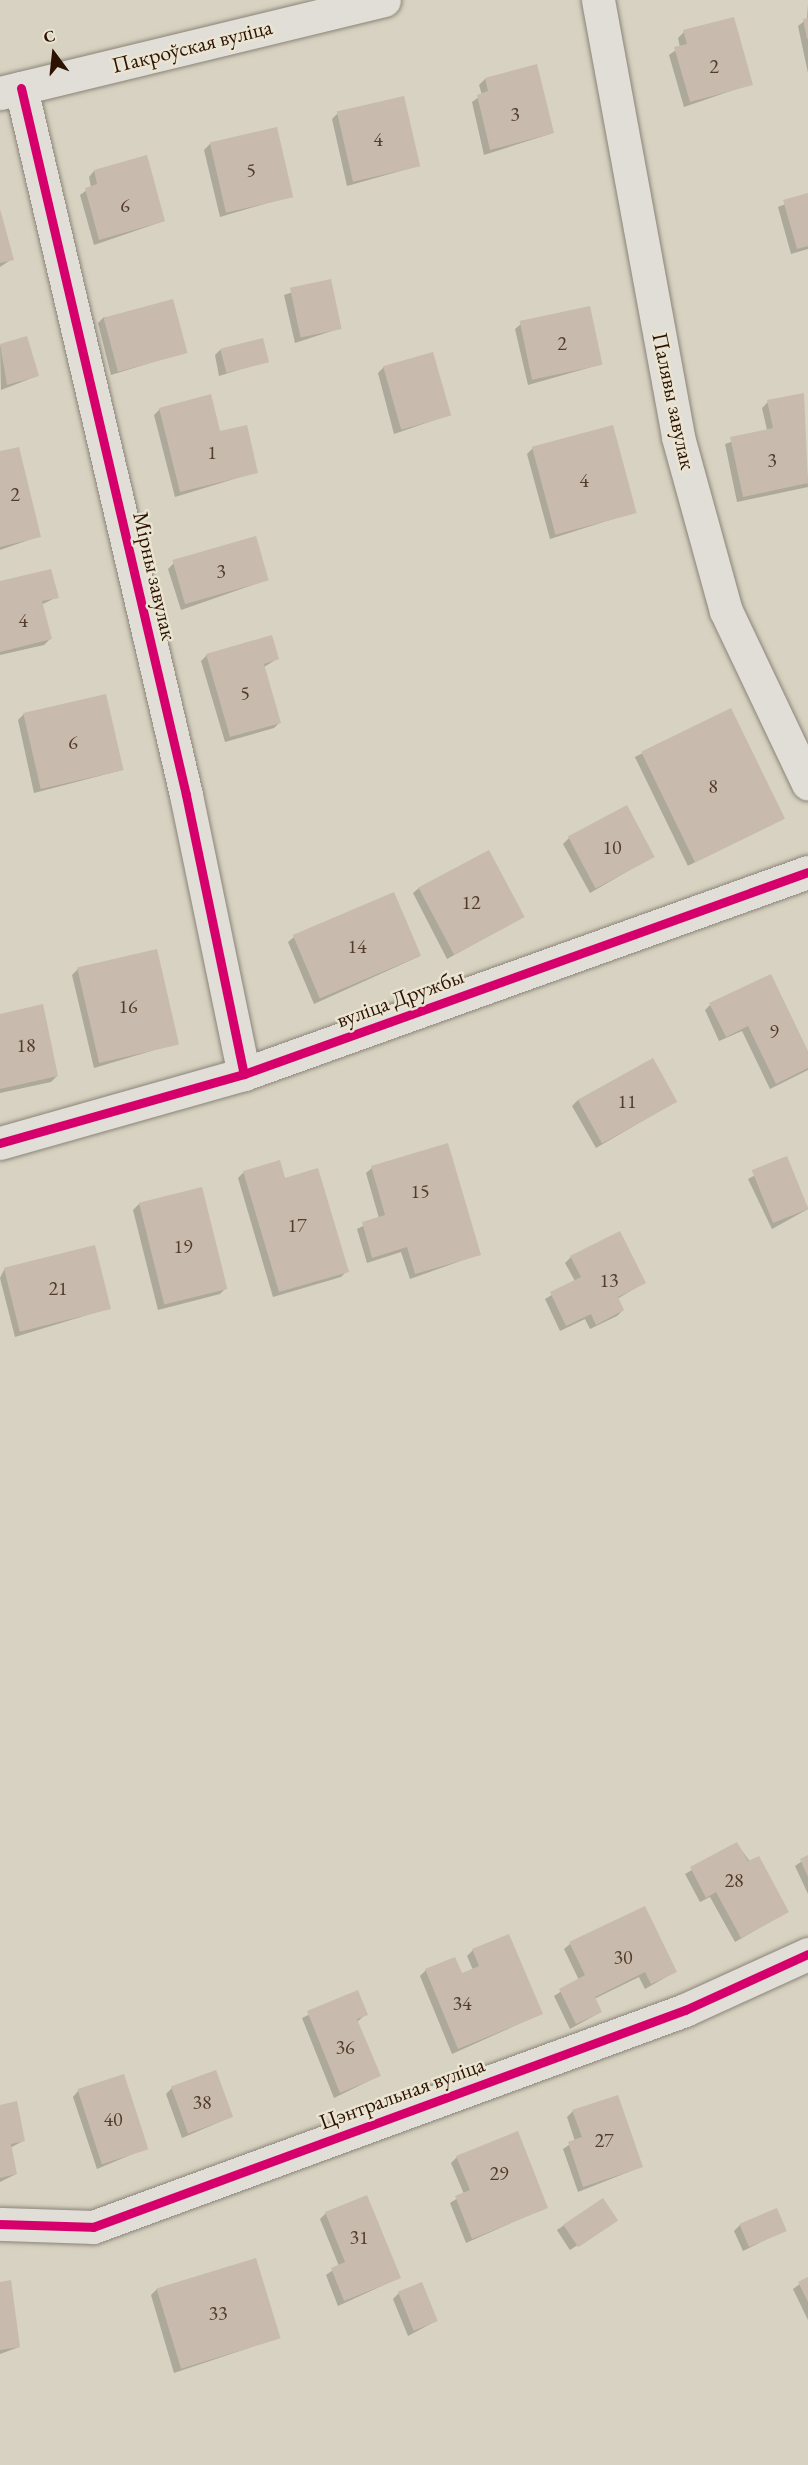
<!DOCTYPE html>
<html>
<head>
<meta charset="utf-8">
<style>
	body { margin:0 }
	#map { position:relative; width:808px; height:2465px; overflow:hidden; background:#d7d2c1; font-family:"EB Garamond",serif }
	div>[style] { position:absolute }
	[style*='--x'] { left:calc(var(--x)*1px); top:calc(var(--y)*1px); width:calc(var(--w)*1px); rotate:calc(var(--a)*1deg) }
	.shadow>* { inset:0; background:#0003; transform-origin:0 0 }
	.building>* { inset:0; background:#c8baac; transform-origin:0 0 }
	.roads { filter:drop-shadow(0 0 2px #8b8479) drop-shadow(0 0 2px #8b8479) }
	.minor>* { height:33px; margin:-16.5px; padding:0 16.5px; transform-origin:16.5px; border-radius:16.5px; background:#e0ded6 }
	.cycleway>* { height:9px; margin:-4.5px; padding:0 4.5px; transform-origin:4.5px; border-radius:4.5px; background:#d6006c }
	span { translate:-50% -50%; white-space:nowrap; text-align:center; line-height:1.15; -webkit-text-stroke:5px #eae4d2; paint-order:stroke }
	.number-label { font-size:20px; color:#543c2c }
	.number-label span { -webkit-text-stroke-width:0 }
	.street-label { font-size:22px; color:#2d1202 }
	.north { position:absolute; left:24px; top:24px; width:60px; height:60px; -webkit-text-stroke:4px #eae4d2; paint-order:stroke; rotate:345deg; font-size:16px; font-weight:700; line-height:24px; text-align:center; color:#2d1202 }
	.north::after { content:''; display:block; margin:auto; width:21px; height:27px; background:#2d1202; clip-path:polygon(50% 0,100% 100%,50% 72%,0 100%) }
</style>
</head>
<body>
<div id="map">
	<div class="shadow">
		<div style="clip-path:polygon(808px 4px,808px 73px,798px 26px,807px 19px)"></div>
		<div style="clip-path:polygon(684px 32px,751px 84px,684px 107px,669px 55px,680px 47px,678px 38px)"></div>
		<div style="clip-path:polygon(485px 79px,553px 133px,484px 155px,472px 102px,482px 95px,479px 85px)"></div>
		<div style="clip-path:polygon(338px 113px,418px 166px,347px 186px,332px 119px)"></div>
		<div style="clip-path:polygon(210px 144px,291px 196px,220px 217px,204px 150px)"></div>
		<div style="clip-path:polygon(94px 171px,164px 221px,94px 245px,80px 195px,91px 187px,89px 177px)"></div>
		<div style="clip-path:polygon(808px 195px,808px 249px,791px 254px,778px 207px)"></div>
		<div style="clip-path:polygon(0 212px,12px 259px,0 267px)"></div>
		<div style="clip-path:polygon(330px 280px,341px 328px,295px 343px,284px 295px)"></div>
		<div style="clip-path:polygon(104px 317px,185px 352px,111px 375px,98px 323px)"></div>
		<div style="clip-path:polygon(521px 324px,602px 364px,528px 385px,515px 329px)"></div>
		<div style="clip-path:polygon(26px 338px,37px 376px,1px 390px,0 346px)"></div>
		<div style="clip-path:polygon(220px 350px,267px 361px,219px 376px,215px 355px)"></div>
		<div style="clip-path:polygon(384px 367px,449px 415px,394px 434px,378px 373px)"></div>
		<div style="clip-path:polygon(802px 395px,808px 487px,737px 502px,725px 444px,767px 430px,762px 408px,768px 402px)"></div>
		<div style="clip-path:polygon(160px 409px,219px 433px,257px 472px,175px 497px,154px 415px)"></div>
		<div style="clip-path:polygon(533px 448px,635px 512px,550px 539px,527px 454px)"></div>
		<div style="clip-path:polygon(0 453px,40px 536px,0 550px)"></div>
		<div style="clip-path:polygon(174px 563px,267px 580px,181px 610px,168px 569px)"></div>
		<div style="clip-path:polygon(0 583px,57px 597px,41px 605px,50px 639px,44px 645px,0 655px)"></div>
		<div style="clip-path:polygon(207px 655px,277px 659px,264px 667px,280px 722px,274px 728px,225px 742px,201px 661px)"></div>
		<div style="left:731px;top:710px;width:121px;height:107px;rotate:64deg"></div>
		<div style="clip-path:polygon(24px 714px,122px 770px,34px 793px,18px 720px)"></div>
		<div style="clip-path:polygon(569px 838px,654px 856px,590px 893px,563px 844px)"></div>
		<div style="clip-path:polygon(419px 888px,523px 917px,447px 959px,413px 893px)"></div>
		<div style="clip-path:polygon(294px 937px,420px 956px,314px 1004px,288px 942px)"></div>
		<div style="clip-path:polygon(78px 969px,178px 1043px,94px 1068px,72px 975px)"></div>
		<div style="clip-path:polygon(710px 1005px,808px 1054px,808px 1070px,770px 1089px,742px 1031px,719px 1041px,705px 1010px)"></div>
		<div style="clip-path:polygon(0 1015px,57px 1076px,51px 1082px,0 1093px)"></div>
		<div style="clip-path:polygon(578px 1100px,675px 1102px,596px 1148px,572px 1106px)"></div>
		<div style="clip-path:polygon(787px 1158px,808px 1209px,772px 1229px,748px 1179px)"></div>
		<div style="clip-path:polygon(372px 1168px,480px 1254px,410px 1279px,401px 1252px,367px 1263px,357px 1229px,379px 1218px,366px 1173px)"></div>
		<div style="clip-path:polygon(244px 1172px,347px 1271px,341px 1277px,273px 1297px,238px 1178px)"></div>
		<div style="clip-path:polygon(139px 1204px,226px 1288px,220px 1294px,158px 1310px,133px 1210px)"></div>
		<div style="clip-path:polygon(571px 1257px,644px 1283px,617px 1299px,623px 1310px,617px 1316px,590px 1329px,585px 1319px,560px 1331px,545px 1299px,575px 1281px,565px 1263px)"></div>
		<div style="clip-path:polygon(5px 1268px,110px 1308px,15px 1337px,0 1278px)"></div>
		<div style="clip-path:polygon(737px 1844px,787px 1912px,735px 1942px,710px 1897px,700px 1902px,685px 1874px)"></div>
		<div style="clip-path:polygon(808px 1857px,808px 1894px,795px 1866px)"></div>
		<div style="clip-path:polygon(570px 1944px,675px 1972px,645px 1989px,639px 1977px,594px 1999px,601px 2012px,570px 2029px,554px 1996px,579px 1980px,564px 1949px)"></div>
		<div style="clip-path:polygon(473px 1950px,541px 2014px,452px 2054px,420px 1976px,426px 1970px,461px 1975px,473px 1970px,467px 1956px)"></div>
		<div style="clip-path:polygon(357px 1992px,366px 2014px,357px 2022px,379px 2076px,334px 2098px,302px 2018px)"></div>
		<div style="clip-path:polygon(172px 2088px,231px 2117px,182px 2138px,166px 2094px)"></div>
		<div style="clip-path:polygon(78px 2091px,147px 2148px,97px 2169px,73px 2097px)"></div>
		<div style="clip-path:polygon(0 2107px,23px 2141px,10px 2148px,16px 2174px,0 2182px)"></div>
		<div style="clip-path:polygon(573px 2111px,641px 2167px,578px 2192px,563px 2149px,575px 2141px,567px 2117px)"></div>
		<div style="clip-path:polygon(457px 2157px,547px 2207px,466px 2243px,450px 2203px,464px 2194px,451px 2163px)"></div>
		<div style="left:603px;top:2200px;width:24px;height:55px;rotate:57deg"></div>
		<div style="clip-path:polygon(326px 2213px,399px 2278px,338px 2306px,326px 2275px,339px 2266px,320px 2219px)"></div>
		<div style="clip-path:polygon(740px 2225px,785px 2230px,743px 2251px,734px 2231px)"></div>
		<div style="clip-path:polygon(808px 2278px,808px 2320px,793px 2289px)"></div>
		<div style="clip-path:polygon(0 2284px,19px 2347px,0 2354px)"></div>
		<div style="clip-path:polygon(157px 2289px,278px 2338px,174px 2373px,151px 2295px)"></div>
		<div style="clip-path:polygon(399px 2293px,436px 2321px,408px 2336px,393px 2299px)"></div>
	</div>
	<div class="building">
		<div style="clip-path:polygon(734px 17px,753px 85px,690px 102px,674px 47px,687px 44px,683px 30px)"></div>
		<div style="clip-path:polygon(808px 18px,808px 39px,807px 39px,803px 19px)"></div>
		<div style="clip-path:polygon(537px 64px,554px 133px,490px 150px,477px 95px,488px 91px,485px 78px)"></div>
		<div style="left:404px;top:96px;width:72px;height:69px;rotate:77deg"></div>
		<div style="left:277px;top:127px;width:72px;height:69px;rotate:77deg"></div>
		<div style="clip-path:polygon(147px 155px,165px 221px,99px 240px,85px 188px,97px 184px,94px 170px)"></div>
		<div style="clip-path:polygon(808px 193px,808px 246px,797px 249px,783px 200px)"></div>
		<div style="clip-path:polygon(0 209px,14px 260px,0 263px)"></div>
		<div style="left:331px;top:279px;width:51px;height:42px;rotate:78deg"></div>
		<div style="left:173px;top:299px;width:56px;height:72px;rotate:75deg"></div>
		<div style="left:590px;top:306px;width:60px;height:72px;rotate:78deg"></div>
		<div style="clip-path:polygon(27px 336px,39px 376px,7px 385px,0 344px)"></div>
		<div style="left:263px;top:338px;width:25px;height:44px;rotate:76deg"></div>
		<div style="left:433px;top:352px;width:66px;height:52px;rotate:74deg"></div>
		<div style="clip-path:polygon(804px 393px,808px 483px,743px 497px,730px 437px,773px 428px,767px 400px)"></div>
		<div style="clip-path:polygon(211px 394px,220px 431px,247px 425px,258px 473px,180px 492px,159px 408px)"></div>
		<div style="left:613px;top:425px;width:91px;height:84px;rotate:75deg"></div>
		<div style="clip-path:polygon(19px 447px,41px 537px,0 547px,0 451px)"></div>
		<div style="left:256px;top:536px;width:46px;height:87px;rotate:74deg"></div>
		<div style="clip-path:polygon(51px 569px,59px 598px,42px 601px,52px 639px,0 652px,0 581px)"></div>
		<div style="clip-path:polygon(272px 635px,279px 659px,264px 664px,281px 723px,230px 737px,206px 654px)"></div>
		<div style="left:106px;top:694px;width:78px;height:85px;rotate:77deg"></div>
		<div style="left:731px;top:708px;width:123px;height:100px;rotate:64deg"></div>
		<div style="left:627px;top:805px;width:59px;height:67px;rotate:62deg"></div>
		<div style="left:489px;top:850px;width:76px;height:80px;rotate:62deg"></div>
		<div style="left:394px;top:892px;width:69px;height:110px;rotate:67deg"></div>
		<div style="left:157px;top:949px;width:98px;height:82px;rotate:77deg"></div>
		<div style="clip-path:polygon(771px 974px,808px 1051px,808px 1068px,776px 1084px,748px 1026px,726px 1037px,709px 1003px)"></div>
		<div style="clip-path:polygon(43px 1004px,58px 1076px,0 1089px,0 1014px)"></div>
		<div style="left:653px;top:1058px;width:50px;height:86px;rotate:61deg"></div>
		<div style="clip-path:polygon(448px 1143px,481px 1255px,415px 1274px,407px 1247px,372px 1258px,362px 1222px,385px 1215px,371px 1166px)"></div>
		<div style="left:787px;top:1156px;width:57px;height:38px;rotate:68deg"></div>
		<div style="clip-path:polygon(280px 1160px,285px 1178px,318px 1168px,349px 1272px,279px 1292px,243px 1171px)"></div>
		<div style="left:202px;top:1187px;width:105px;height:65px;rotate:76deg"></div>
		<div style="clip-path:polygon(620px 1231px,646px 1283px,618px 1297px,624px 1310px,596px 1325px,591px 1314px,566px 1326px,550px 1292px,581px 1277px,570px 1256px)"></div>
		<div style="left:95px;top:1245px;width:66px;height:94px;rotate:76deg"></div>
		<div style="clip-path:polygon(737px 1842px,748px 1861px,759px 1856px,789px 1912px,741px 1938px,716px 1892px,706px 1898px,690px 1867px)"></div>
		<div style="clip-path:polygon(808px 1855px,808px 1877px,800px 1859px)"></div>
		<div style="clip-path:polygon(645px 1906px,677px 1972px,651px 1984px,645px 1972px,595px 1997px,602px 2012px,576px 2024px,559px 1989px,585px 1975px,569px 1942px)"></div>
		<div style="clip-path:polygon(509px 1934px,543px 2014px,458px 2049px,425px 1969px,455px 1957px,462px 1973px,479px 1966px,472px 1949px)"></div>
		<div style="clip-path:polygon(358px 1990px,368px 2015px,357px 2019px,381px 2076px,340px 2093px,307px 2011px)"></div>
		<div style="left:216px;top:2070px;width:50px;height:48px;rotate:70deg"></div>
		<div style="left:124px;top:2074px;width:79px;height:49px;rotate:72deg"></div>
		<div style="clip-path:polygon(618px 2095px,643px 2167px,583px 2187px,568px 2142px,582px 2137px,572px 2110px)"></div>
		<div style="clip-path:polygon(17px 2101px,25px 2141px,11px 2144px,17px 2174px,0 2178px,0 2105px)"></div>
		<div style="clip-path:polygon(518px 2131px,548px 2208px,472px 2239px,455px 2196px,470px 2190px,456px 2156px)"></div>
		<div style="clip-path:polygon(367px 2195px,401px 2278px,344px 2301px,331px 2268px,345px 2262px,325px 2212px)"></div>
		<div style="left:603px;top:2198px;width:27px;height:48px;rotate:56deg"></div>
		<div style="left:777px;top:2208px;width:25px;height:41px;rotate:67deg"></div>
		<div style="left:256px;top:2258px;width:84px;height:104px;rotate:73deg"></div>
		<div style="clip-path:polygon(808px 2277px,808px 2302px,798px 2282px)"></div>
		<div style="clip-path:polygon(11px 2280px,20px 2347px,0 2350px,0 2282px)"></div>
		<div style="left:422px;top:2282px;width:42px;height:26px;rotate:68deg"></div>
	</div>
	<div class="roads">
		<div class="minor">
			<div style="--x:598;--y:0;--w:444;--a:79.6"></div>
			<div style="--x:678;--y:437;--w:180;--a:74.6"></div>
			<div style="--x:726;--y:611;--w:191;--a:64.6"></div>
			<div style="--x:21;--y:88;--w:726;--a:76.86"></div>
			<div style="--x:186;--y:795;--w:285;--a:78.3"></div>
			<div style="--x:0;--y:93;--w:395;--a:-13.6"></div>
			<div style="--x:0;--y:1143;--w:254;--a:-15.8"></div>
			<div style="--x:244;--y:1074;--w:599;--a:-19.71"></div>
			<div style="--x:0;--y:2224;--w:93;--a:1.8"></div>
			<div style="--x:93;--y:2227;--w:631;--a:-20.13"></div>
			<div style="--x:685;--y:2010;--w:135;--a:-24.5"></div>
		</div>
	</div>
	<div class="cycleway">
		<div style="--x:21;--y:88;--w:726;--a:76.86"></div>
		<div style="--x:186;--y:795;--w:285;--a:78.3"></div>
		<div style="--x:0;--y:1143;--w:254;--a:-15.8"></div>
		<div style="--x:244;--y:1074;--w:599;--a:-19.71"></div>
		<div style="--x:0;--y:2224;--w:93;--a:1.8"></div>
		<div style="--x:93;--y:2227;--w:631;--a:-20.13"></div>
		<div style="--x:685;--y:2010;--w:135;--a:-24.5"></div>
	</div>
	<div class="number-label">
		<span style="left:714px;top:66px">2</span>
		<span style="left:515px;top:114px">3</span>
		<span style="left:378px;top:139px">4</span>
		<span style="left:251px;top:170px">5</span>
		<span style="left:125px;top:205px">6</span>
		<span style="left:562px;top:343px">2</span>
		<span style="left:212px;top:452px">1</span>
		<span style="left:772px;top:460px">3</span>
		<span style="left:584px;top:480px">4</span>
		<span style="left:15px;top:494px">2</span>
		<span style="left:221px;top:571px">3</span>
		<span style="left:23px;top:620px">4</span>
		<span style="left:245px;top:693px">5</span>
		<span style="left:73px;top:742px">6</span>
		<span style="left:713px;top:786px">8</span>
		<span style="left:612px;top:847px">10</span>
		<span style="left:471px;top:902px">12</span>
		<span style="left:357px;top:946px">14</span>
		<span style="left:128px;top:1006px">16</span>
		<span style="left:774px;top:1031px">9</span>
		<span style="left:26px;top:1045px">18</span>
		<span style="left:627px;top:1101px">11</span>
		<span style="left:420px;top:1191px">15</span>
		<span style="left:297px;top:1225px">17</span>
		<span style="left:183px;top:1246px">19</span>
		<span style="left:609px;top:1280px">13</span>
		<span style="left:58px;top:1288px">21</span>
		<span style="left:734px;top:1880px">28</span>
		<span style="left:623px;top:1957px">30</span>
		<span style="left:462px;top:2003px">34</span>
		<span style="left:345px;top:2047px">36</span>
		<span style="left:202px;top:2102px">38</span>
		<span style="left:113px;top:2119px">40</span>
		<span style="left:604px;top:2140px">27</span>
		<span style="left:499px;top:2173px">29</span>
		<span style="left:359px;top:2237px">31</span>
		<span style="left:218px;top:2313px">33</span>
	</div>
	<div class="street-label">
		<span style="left:192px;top:46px;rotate:-14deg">Пакроўская вуліца</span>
		<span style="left:674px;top:401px;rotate:78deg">Палявы завулак</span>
		<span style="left:155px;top:576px;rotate:77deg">Мірны завулак</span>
		<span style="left:400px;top:998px;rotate:-20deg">вуліца Дружбы</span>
		<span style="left:402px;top:2093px;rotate:-20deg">Цэнтральная вуліца</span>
	</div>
	<div class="north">С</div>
</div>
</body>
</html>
